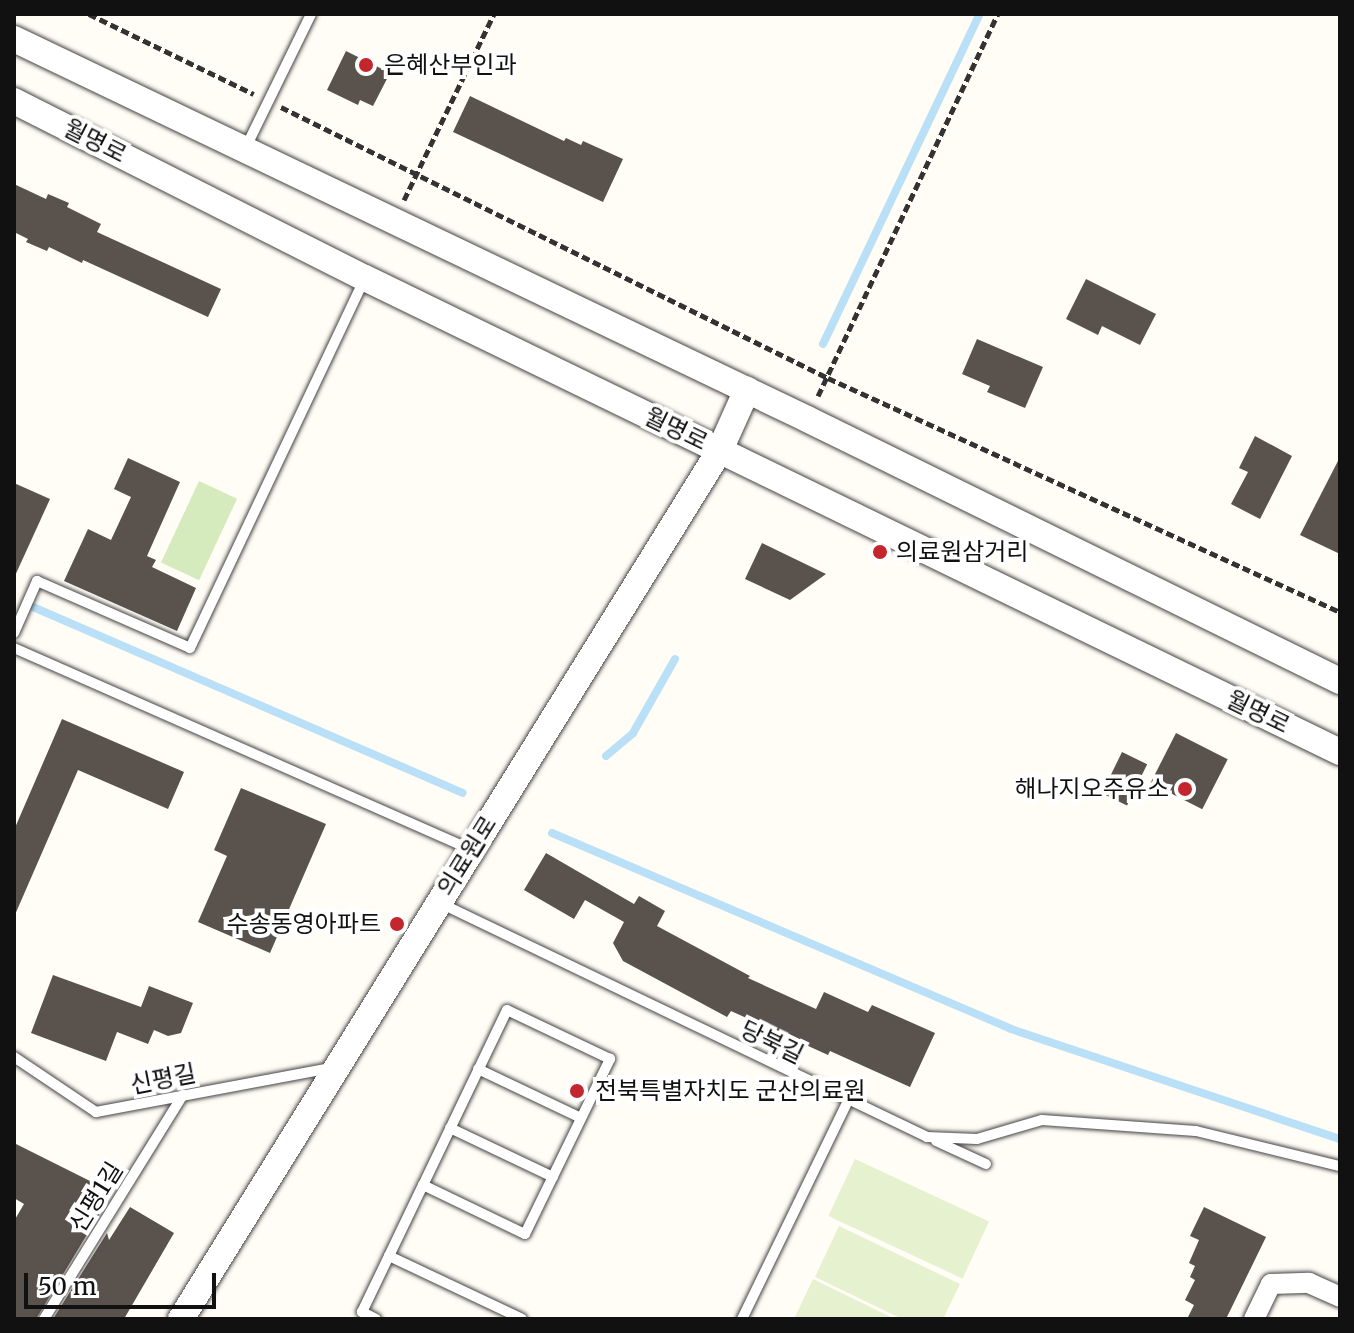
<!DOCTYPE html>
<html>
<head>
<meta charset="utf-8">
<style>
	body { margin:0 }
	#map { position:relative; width:1354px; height:1333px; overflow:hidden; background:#fffdf5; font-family:Merriweather,"Noto Sans KR",serif }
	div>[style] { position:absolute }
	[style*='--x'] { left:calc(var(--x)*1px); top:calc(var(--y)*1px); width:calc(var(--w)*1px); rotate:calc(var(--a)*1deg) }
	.green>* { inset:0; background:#d5ebbd; transform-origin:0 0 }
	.pitch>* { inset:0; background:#e6f2cf; transform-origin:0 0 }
	.stream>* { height:8px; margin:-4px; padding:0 4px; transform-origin:4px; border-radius:4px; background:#b9e0f7 }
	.building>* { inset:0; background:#5a524d; transform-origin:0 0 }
	.path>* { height:5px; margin-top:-2.5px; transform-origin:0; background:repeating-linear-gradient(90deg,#333 0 8px,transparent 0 12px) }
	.roads { filter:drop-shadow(0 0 2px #444) drop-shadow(0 0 2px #444) }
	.service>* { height:10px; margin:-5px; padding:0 5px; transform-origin:5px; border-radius:5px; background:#fff }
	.minor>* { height:20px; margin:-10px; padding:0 10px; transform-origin:10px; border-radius:10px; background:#fff }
	.tertiary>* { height:26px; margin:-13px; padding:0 13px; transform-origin:13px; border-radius:13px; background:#fff }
	.dots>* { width:22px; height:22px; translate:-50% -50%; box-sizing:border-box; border:4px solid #fff; border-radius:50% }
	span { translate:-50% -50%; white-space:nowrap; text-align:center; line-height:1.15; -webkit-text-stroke:8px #fff; paint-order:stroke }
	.poi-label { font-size:24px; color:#111 }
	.left { translate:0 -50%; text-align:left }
	.right { translate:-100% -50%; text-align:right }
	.street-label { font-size:24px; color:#111 }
	.frame { position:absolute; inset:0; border:16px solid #111; pointer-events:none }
	.scale { position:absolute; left:24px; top:1273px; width:192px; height:36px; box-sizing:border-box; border:4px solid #111; border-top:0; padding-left:10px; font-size:24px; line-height:28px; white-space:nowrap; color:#111; -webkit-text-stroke:6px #fff; paint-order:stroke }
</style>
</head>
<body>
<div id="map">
	<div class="green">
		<div style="left:199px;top:481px;width:42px;height:90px;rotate:25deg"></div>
	</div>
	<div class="pitch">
		<div style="left:855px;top:1159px;width:148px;height:63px;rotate:25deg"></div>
		<div style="clip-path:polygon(839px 1226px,960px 1284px,943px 1319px,902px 1319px,815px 1277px)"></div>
		<div style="clip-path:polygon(813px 1279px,895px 1319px,794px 1319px)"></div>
	</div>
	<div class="stream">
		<div style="--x:823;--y:344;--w:365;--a:-64.6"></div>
		<div style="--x:33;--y:607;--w:468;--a:23.4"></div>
		<div style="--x:606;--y:756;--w:35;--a:-40"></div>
		<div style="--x:633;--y:733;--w:85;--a:-60.4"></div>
		<div style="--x:552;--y:833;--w:499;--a:23.1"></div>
		<div style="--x:1011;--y:1029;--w:347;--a:18.5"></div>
	</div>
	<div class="building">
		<div style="clip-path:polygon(346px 51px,390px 73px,373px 106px,360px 100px,358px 105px,327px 90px)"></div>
		<div style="clip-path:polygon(470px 96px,564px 141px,566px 138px,581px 145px,583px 141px,623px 159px,603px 202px,453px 132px)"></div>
		<div style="clip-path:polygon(14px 184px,46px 199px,48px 194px,69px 203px,67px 207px,101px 224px,97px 232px,221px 289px,208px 317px,83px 260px,82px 263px,49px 247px,47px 251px,26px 242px,28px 239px,14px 232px)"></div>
		<div style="clip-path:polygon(1086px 279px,1156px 314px,1140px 345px,1102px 326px,1098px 335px,1066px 319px)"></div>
		<div style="clip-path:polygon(977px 339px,1043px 367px,1025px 408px,987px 392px,990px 386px,962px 374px)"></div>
		<div style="clip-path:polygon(1255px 436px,1292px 456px,1260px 519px,1231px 504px,1248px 472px,1239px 468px)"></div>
		<div style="clip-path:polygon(1340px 457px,1340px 554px,1300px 535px)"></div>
		<div style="clip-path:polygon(128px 458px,180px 482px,147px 556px,156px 560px,152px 567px,196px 588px,177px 631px,64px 581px,88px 529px,111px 540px,131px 497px,114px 489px)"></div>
		<div style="clip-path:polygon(14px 483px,50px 499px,14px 578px)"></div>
		<div style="clip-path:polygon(762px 543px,826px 574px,790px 600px,745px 579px)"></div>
		<div style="clip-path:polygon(62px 719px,184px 772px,168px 809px,78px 770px,14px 917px,14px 830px)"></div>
		<div style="left:1176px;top:733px;width:58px;height:56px;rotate:27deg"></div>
		<div style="left:1122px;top:752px;width:28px;height:46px;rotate:26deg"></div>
		<div style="clip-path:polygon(241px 788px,326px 824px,270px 953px,198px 922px,227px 856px,214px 850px)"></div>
		<div style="clip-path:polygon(546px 853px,634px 904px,639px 896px,665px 911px,657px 926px,750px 976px,748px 978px,816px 1009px,824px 992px,868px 1012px,872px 1005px,935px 1033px,910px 1087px,830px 1051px,828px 1055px,731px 1011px,727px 1017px,623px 961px,613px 943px,624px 922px,585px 900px,574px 919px,524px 890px)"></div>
		<div style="clip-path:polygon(53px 975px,141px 1007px,149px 986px,193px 1003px,181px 1033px,168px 1036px,154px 1030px,148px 1044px,117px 1032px,106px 1061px,31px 1033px)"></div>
		<div style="clip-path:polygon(14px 1143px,90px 1181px,100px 1213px,36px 1319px,14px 1319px,14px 1221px,24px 1204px,14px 1198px)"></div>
		<div style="clip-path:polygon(130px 1207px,174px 1233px,124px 1319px,53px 1319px,107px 1233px,109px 1240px)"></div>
		<div style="clip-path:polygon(1204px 1207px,1266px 1237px,1226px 1319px,1187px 1319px,1194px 1305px,1185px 1300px,1195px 1280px,1190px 1277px,1195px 1266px,1189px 1263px,1199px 1240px,1190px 1236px)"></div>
	</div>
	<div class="path">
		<div style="--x:89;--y:14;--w:183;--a:25.9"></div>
		<div style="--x:281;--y:107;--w:610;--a:26.36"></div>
		<div style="--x:828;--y:378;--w:563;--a:24.56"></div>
		<div style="--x:404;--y:200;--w:207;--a:-64.2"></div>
		<div style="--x:818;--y:396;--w:422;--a:-64.8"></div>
	</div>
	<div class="roads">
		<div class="service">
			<div style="--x:245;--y:149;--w:150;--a:-63.9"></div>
			<div style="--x:14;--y:633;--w:57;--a:-66.1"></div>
			<div style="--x:37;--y:581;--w:167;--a:23.6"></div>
			<div style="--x:190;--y:648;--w:407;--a:-64.7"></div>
			<div style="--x:14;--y:648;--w:498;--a:23.8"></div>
			<div style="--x:440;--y:903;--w:540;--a:25.66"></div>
			<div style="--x:927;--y:1137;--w:50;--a:2.3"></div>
			<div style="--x:977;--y:1139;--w:68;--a:-16.3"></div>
			<div style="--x:1042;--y:1120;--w:154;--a:4.1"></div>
			<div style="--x:1196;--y:1131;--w:148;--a:13.7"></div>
			<div style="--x:14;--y:1057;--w:99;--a:33.9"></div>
			<div style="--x:96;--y:1112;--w:239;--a:-10.6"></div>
			<div style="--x:478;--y:1069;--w:114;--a:25.4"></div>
			<div style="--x:450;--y:1128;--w:114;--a:25.4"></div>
			<div style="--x:936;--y:1141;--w:55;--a:24.7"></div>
			<div style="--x:423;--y:1185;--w:113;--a:25.7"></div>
			<div style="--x:525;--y:1234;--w:195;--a:-64.1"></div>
			<div style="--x:610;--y:1059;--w:114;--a:-154.6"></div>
			<div style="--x:507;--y:1010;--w:194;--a:115.6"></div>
			<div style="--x:423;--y:1185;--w:79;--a:115.6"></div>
			<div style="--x:389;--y:1256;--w:147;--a:25.3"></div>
			<div style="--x:44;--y:1319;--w:264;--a:-58.2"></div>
			<div style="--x:376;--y:1319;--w:16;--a:-153"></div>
			<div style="--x:362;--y:1312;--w:62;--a:-64.3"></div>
			<div style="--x:742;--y:1319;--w:242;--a:-64.1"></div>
		</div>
		<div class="minor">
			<div style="--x:1254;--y:1319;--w:39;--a:-64"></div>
			<div style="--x:1271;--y:1284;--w:38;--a:-2"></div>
			<div style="--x:1309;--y:1283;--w:34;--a:24"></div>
		</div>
		<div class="tertiary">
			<div style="--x:14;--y:39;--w:879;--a:25.6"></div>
			<div style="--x:807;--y:419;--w:594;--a:26.18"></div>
			<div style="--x:14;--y:101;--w:393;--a:26.8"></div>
			<div style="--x:365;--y:278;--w:1084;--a:25.93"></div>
			<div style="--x:181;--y:1319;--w:1023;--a:-58.19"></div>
			<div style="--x:720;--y:450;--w:66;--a:-65.8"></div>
		</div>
	</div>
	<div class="dots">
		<div style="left:366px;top:65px;background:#c4262e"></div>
		<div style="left:880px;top:552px;background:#c4262e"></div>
		<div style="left:1185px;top:789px;background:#c4262e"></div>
		<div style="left:397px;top:924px;background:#c4262e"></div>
		<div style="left:577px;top:1091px;background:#c4262e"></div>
	</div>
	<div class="poi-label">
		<span class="left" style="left:384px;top:65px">은혜산부인과</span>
		<span class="left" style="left:896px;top:552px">의료원삼거리</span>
		<span class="right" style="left:1169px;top:789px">해나지오주유소</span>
		<span class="right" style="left:381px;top:924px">수송동영아파트</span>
		<span class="left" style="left:595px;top:1091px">전북특별자치도 군산의료원</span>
	</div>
	<div class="street-label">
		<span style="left:95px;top:141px;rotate:27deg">월명로</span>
		<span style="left:676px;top:429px;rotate:26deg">월명로</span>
		<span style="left:1258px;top:712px;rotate:26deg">월명로</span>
		<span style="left:467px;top:856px;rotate:-58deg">의료원로</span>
		<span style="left:772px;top:1042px;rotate:26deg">당북길</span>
		<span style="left:163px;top:1079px;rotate:-11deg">신평길</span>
		<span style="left:96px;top:1197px;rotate:-58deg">신평1길</span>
	</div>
	<div class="frame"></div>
	<div class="scale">50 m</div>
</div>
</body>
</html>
